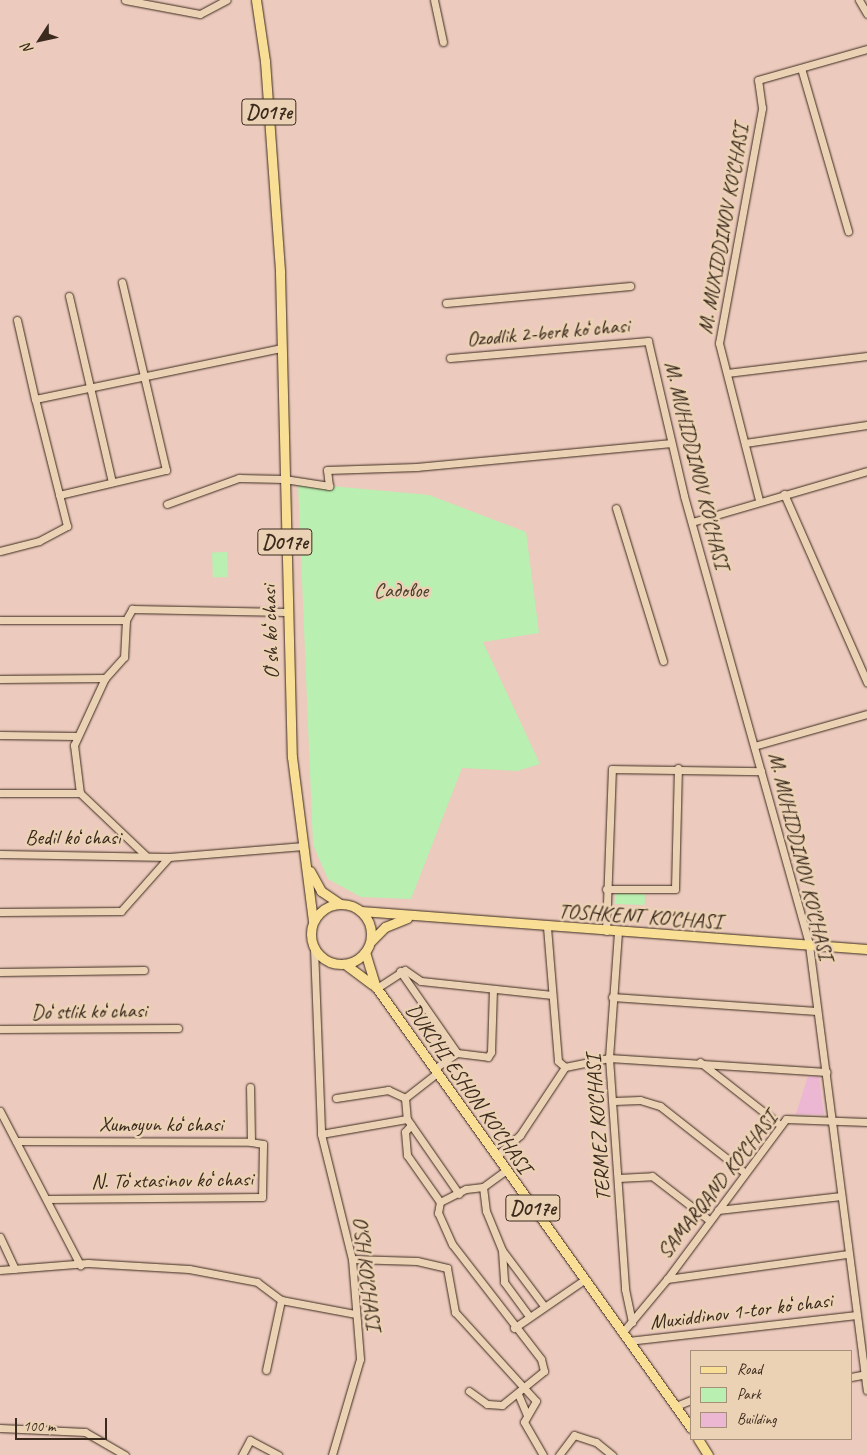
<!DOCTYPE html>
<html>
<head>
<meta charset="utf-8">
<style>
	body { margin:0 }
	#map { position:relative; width:867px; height:1455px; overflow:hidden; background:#eccabd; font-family:Caveat,sans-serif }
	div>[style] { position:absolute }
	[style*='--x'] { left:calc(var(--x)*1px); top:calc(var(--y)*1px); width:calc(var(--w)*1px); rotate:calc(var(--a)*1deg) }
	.green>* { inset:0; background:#b9efb1; transform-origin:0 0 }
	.building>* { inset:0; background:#ecb7d2 }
	.roads { filter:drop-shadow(0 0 1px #3b2a1e) drop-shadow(0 0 1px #3b2a1e) }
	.minor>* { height:7px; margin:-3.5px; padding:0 3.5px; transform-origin:3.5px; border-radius:3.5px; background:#ecd2b4 }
	.major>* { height:9px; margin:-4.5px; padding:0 4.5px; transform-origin:4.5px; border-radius:4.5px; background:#f9df96 }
	.major>.ring { margin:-4.5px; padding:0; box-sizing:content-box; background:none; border:9px solid #f9df96; border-radius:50% }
	span { translate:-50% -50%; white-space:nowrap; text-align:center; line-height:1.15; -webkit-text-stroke:5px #ecd2b4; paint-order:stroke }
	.shield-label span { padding:1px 4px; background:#ecd2b4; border:1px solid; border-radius:4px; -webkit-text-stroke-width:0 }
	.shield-label { font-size:20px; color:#3b2a1e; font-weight:700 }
	.street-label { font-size:21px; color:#3b2a1e }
	.park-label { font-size:21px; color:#483e2d }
	.legend { position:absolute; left:690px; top:1350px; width:162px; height:90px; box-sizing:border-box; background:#ecd2b4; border:1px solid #a58f78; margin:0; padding:6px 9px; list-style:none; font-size:15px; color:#3b2a1e }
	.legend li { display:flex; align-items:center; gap:10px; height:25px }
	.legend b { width:25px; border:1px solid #a58f78 }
	.north { position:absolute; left:15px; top:15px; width:50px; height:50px; -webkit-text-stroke:4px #ecd2b4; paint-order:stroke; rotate:235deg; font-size:14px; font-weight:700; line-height:20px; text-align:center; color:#3b2a1e }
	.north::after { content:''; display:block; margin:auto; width:18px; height:22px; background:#3b2a1e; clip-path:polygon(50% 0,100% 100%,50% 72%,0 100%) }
	.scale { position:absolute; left:15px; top:1418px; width:92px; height:22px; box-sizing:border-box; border:2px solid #3b2a1e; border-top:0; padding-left:6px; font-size:15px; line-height:18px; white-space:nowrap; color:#3b2a1e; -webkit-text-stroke:4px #ecd2b4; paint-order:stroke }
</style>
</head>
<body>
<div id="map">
	<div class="green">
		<div style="clip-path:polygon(298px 483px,429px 495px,526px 532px,539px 633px,483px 642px,540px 764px,517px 771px,462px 768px,411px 899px,361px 897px,328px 879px,313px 845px)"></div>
		<div style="left:227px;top:552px;width:25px;height:15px;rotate:88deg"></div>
		<div style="left:615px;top:893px;width:30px;height:11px;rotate:2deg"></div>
	</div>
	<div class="building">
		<div style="clip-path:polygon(808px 1076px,819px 1077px,824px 1115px,796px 1114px)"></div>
	</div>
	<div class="roads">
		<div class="minor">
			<div style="--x:125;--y:0;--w:76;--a:10.6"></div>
			<div style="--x:200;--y:14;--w:30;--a:-28"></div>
			<div style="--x:434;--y:0;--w:43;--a:77.9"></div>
			<div style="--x:859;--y:0;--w:16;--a:60"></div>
			<div style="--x:801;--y:68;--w:170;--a:73.9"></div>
			<div style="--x:69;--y:296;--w:191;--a:77"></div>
			<div style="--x:446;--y:303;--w:185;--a:-5.3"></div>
			<div style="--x:17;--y:320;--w:81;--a:77.2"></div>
			<div style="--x:450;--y:358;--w:199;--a:-4.9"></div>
			<div style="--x:648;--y:341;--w:159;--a:76.9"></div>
			<div style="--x:684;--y:496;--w:466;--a:74.4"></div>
			<div style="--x:809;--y:945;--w:449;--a:82.6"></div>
			<div style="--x:727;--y:373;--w:141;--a:-6.9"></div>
			<div style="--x:745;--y:443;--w:123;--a:-8.4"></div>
			<div style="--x:784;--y:494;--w:206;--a:66.2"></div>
			<div style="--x:59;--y:495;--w:110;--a:-13.2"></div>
			<div style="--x:166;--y:470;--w:193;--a:-103.2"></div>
			<div style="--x:759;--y:500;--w:162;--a:-104.3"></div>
			<div style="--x:719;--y:343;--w:239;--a:-79.6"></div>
			<div style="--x:762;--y:108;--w:28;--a:-98"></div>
			<div style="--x:758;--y:80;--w:113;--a:-15.9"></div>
			<div style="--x:167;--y:504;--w:77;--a:-19.9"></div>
			<div style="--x:239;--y:478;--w:45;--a:1.3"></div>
			<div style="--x:284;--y:479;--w:46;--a:8.8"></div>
			<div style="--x:329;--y:486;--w:16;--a:-97"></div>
			<div style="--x:327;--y:470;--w:90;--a:-1.9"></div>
			<div style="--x:417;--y:467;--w:255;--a:-5.4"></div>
			<div style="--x:616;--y:508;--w:160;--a:72.9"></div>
			<div style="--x:692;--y:522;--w:182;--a:-16.2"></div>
			<div style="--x:0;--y:551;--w:40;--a:-14.4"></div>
			<div style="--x:39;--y:541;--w:32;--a:-28"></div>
			<div style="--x:67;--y:526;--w:131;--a:-104.1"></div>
			<div style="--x:35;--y:399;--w:251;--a:-11.7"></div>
			<div style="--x:0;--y:620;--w:126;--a:0"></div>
			<div style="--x:126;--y:620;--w:13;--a:-61"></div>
			<div style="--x:132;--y:609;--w:154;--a:1.1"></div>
			<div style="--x:126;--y:620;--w:37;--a:93"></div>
			<div style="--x:124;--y:657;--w:28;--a:132"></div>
			<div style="--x:105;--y:678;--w:74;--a:114.8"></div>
			<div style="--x:74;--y:745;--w:48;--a:82.9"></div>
			<div style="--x:80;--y:793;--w:90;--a:43.6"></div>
			<div style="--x:0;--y:679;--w:105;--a:-0.5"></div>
			<div style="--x:0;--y:735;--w:76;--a:0.8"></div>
			<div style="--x:754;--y:746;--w:117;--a:-15.8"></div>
			<div style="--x:0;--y:793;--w:80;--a:0"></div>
			<div style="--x:0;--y:854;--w:169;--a:1"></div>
			<div style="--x:169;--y:857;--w:135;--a:-4.7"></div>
			<div style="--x:606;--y:889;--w:69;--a:0"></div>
			<div style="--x:675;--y:889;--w:121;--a:-88.6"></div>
			<div style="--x:0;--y:912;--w:121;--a:-0.5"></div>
			<div style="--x:121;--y:911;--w:72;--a:-48.4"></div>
			<div style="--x:547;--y:927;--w:134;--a:85.3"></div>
			<div style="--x:558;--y:1061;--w:9;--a:41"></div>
			<div style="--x:565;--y:1067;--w:45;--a:-11.6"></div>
			<div style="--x:609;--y:1058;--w:218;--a:3.7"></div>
			<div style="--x:606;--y:931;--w:162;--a:-87.9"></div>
			<div style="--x:612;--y:769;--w:149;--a:0.8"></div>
			<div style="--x:618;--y:932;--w:126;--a:94.1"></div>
			<div style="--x:609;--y:1058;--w:232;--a:86"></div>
			<div style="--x:625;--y:1289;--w:34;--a:78"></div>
			<div style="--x:314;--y:948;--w:186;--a:87.8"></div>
			<div style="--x:321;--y:1134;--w:129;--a:76.1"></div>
			<div style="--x:352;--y:1259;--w:100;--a:85.4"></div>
			<div style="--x:360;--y:1359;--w:100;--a:106.3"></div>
			<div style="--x:400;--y:971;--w:100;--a:55.2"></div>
			<div style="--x:0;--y:972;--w:144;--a:-0.8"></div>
			<div style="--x:377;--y:988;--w:33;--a:-33"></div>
			<div style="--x:405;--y:970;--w:19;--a:35"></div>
			<div style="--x:421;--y:981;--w:132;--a:6.1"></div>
			<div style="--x:612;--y:997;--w:205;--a:3.9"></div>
			<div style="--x:0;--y:1029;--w:178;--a:-0.3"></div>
			<div style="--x:700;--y:1062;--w:102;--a:38.2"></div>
			<div style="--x:434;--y:1069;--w:28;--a:-35"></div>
			<div style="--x:457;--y:1053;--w:31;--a:7"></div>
			<div style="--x:488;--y:1057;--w:6;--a:-59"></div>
			<div style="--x:491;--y:1052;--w:62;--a:-88.2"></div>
			<div style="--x:437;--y:1073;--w:41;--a:142"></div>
			<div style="--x:405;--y:1098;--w:21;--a:85"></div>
			<div style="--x:407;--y:1119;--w:91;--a:55.3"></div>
			<div style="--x:336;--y:1098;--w:53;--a:-8.7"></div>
			<div style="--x:388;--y:1090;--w:19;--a:25"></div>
			<div style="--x:614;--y:1101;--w:26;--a:-2"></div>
			<div style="--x:640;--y:1100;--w:21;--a:17"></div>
			<div style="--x:660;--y:1106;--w:108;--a:38.2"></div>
			<div style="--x:0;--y:1111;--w:174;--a:62.5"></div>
			<div style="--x:411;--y:1125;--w:9;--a:131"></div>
			<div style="--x:405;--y:1132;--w:23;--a:85"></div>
			<div style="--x:407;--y:1155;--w:57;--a:54.9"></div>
			<div style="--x:321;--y:1134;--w:87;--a:-9.9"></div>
			<div style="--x:16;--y:1141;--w:235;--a:0.2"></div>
			<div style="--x:251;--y:1142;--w:55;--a:-91"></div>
			<div style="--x:496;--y:1156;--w:32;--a:-41"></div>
			<div style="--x:520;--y:1135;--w:82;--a:-56.5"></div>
			<div style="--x:618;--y:1178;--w:34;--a:-3"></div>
			<div style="--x:652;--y:1176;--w:72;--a:37.7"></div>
			<div style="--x:483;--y:1187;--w:24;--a:83"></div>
			<div style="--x:486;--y:1211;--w:42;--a:67.7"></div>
			<div style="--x:502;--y:1250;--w:70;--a:53.1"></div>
			<div style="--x:47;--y:1199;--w:215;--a:-0.5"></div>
			<div style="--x:262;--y:1197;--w:53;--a:-88.9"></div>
			<div style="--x:263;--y:1144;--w:12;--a:-171"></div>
			<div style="--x:718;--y:1210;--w:124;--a:-6.5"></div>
			<div style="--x:0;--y:1237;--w:35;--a:65"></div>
			<div style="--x:502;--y:1251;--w:31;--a:86"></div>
			<div style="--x:504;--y:1282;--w:42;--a:53.7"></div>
			<div style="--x:352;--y:1259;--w:65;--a:1.8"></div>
			<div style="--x:417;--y:1261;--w:31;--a:13"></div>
			<div style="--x:447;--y:1268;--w:45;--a:79.7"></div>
			<div style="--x:455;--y:1312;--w:120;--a:47.7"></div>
			<div style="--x:536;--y:1401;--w:24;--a:120"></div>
			<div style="--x:524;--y:1422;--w:38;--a:60"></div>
			<div style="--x:0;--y:1270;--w:88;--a:-4.5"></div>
			<div style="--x:88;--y:1263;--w:101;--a:3.4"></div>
			<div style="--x:189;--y:1269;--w:69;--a:10.8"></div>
			<div style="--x:257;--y:1282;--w:30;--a:37"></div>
			<div style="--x:281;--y:1300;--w:75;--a:10.7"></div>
			<div style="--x:667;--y:1279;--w:183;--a:-7.9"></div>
			<div style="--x:514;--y:1328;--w:85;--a:-34.4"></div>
			<div style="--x:622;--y:1333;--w:70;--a:-50.2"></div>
			<div style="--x:667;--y:1279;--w:199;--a:-53.4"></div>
			<div style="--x:786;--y:1119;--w:81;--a:2.1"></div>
			<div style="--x:628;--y:1341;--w:230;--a:-6.5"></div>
			<div style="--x:266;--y:1370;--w:72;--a:-77.9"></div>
			<div style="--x:851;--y:1377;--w:16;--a:-11"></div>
			<div style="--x:469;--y:1391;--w:22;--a:36"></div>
			<div style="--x:487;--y:1404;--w:15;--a:4"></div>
			<div style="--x:502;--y:1405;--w:54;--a:-39"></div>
			<div style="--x:544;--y:1371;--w:12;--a:-104"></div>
			<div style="--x:541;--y:1359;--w:145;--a:-127.7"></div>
			<div style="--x:452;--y:1244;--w:34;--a:-114"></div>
			<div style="--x:438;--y:1213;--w:11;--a:-80"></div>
			<div style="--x:440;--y:1202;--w:29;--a:-27"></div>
			<div style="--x:466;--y:1189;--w:17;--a:-7"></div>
			<div style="--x:483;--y:1187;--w:29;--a:-36"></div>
			<div style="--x:518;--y:1394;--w:23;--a:67"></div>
			<div style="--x:676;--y:1406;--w:16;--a:-22"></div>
			<div style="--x:0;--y:1428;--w:85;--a:2.7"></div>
			<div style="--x:85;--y:1432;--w:46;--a:29.9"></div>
			<div style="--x:242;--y:1455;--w:17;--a:-62"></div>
			<div style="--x:250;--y:1440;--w:32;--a:28"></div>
			<div style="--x:559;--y:1455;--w:25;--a:-53"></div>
			<div style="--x:574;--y:1435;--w:23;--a:18"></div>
			<div style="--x:596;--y:1442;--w:21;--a:39"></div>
		</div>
		<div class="major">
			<div style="--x:256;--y:0;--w:62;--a:81.6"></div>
			<div style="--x:265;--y:61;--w:212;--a:85.9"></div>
			<div style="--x:280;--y:272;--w:485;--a:88.6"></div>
			<div style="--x:292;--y:757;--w:165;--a:82.7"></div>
			<div style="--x:310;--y:871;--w:23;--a:61"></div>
			<div style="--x:321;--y:891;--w:23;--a:34"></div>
			<div class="ring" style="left:311px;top:904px;width:51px;height:51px"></div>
			<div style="--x:361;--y:911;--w:507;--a:4.29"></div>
			<div style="--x:371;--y:941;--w:20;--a:-45"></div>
			<div style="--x:385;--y:927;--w:24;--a:-22"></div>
			<div style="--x:365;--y:952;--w:37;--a:73"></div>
			<div style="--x:376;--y:987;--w:542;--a:54.46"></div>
			<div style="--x:345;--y:964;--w:34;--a:37"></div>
			<div style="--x:698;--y:1439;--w:19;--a:58"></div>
		</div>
	</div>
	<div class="shield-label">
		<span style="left:269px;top:112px">D017e</span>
		<span style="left:285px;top:542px">D017e</span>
		<span style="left:533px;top:1208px">D017e</span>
	</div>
	<div class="street-label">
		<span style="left:723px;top:229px;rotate:-80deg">M. MUXIDDINOV KO'CHASI</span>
		<span style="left:548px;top:332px;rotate:-5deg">Ozodlik 2-berk koʻchasi</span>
		<span style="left:697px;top:465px;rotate:76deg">M. MUHIDDINOV KO'CHASI</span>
		<span style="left:270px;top:632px;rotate:-92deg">Oʻsh koʻchasi</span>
		<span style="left:73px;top:837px">Bedil koʻchasi</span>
		<span style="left:801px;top:856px;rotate:76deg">M. MUHIDDINOV KO'CHASI</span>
		<span style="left:640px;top:916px;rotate:4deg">TOSHKENT KO'CHASI</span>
		<span style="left:89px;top:1011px;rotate:-1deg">Doʻstlik koʻchasi</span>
		<span style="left:469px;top:1088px;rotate:55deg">DUKCHI ESHON KO'CHASI</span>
		<span style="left:161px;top:1124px">Xumoyun koʻchasi</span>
		<span style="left:598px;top:1128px;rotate:-94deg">TERMEZ KO'CHASI</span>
		<span style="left:172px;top:1180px;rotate:-1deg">N. Toʻxtasinov koʻchasi</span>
		<span style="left:717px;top:1185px;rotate:-52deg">SAMARQAND KO‘CHASI</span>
		<span style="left:367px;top:1273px;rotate:83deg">O'SH KO'CHASI</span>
		<span style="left:741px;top:1311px;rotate:-7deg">Muxiddinov 1-tor koʻchasi</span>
	</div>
	<div class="park-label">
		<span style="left:401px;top:590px">Садовое</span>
	</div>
	<ul class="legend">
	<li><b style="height:6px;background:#f9df96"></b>Road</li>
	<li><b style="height:14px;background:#b9efb1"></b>Park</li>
	<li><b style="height:14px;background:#ecb7d2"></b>Building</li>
	</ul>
	<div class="north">N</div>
	<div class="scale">100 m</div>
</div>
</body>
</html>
